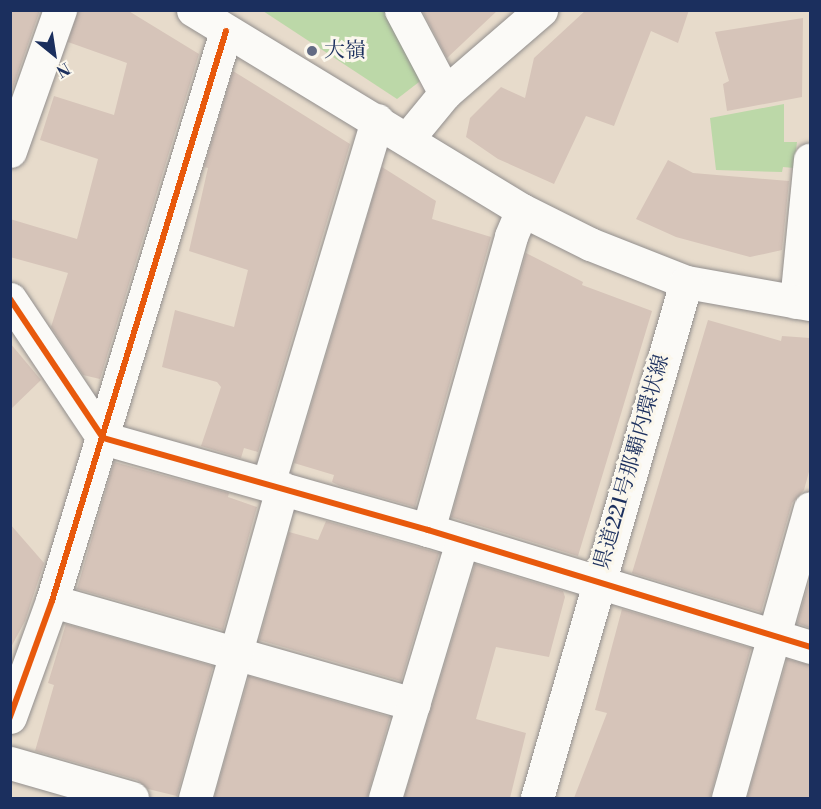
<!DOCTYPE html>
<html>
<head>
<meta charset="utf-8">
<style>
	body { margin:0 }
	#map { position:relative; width:821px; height:809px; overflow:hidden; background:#e7dbcb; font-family:"Libre Bodoni","Noto Serif JP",serif }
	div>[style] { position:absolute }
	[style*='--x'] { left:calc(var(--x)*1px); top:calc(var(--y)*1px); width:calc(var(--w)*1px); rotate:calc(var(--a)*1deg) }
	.green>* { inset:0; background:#bcd8a8 }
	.building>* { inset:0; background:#d6c4b9 }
	.roads { filter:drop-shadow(0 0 2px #928f8e) drop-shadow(0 0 2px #928f8e) }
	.street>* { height:33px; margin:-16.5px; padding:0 16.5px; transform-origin:16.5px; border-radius:16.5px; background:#fbfaf7 }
	.secondary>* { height:33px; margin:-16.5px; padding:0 16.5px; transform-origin:16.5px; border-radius:16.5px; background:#fbfaf7 }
	.cycleway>* { height:6px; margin:-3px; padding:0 3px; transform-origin:3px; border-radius:3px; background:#e8590c }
	.dots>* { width:16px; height:16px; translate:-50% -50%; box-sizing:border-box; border:3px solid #fbf7ec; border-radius:50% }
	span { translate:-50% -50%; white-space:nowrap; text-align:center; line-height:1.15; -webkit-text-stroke:6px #fbf7ec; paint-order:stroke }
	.poi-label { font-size:21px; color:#1b2f5e }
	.left { translate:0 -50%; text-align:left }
	.street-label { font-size:21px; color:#1b2f5e }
	.frame { position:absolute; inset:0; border:12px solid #1b2f5e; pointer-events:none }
	.north { position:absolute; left:24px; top:24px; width:60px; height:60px; -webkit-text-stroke:4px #fbf7ec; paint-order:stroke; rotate:150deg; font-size:16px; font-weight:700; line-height:24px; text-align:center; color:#1b2f5e }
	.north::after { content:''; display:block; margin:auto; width:21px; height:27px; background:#1b2f5e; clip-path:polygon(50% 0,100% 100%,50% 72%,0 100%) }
</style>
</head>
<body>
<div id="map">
	<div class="green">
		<div style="clip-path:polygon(263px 11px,385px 11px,419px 73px,419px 82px,397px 99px)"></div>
		<div style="clip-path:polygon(784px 104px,784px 142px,797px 142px,794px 168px,783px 167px,782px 172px,716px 170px,710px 118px)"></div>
	</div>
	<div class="building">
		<div style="clip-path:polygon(10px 10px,40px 10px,11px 93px,10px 93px)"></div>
		<div style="clip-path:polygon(78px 10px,127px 10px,199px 54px,100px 379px,83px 375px,51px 327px,68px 273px,10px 257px,10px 219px,77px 239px,98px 159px,40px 140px,54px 96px,114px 115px,127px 63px,68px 42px)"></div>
		<div style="clip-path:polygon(422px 10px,498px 10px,447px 58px)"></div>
		<div style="clip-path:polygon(586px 10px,689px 10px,678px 43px,651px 31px,614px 126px,586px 116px,554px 184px,498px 159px,466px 137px,470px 118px,501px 87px,525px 98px,534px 58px)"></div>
		<div style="clip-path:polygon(803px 18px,802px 97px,727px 111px,723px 84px,729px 81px,715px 32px)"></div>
		<div style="clip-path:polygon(233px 71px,350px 144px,258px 452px,244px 448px,241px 458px,201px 446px,221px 387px,217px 382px,162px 367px,175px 310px,234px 327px,248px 270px,189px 251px,208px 168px,204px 167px)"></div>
		<div style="clip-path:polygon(668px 160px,693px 173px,789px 181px,782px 250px,750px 257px,676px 237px,636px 219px)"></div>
		<div style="clip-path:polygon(382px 167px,436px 201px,432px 219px,491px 237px,415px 507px,340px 486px,332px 482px,334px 475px,294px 463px)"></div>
		<div style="clip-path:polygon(526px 253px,583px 282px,582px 285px,652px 311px,578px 556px,451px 517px)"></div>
		<div style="clip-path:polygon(708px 320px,781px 341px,782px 336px,810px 338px,810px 468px,804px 490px,792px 503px,761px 612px,632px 573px)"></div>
		<div style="clip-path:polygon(10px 343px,41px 380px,10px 410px)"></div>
		<div style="clip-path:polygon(114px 462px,229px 493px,228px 497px,257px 507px,223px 630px,77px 589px)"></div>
		<div style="clip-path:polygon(326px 521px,439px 553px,401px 681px,259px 640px,289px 532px,318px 540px)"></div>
		<div style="clip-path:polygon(10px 524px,44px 563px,25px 621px,10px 649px)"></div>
		<div style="clip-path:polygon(475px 564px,563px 591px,565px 597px,549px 657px,496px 647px,476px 719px,526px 733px,510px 798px,404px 798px)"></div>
		<div style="clip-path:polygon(810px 578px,810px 628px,797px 623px)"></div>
		<div style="clip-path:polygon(622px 609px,751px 648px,710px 798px,574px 798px,607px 713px,595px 710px)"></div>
		<div style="clip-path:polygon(66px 624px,213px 666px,177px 796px,148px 789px,137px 780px,35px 751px,54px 685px,48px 683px)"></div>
		<div style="clip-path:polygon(787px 659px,810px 665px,810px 798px,747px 798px)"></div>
		<div style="clip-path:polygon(249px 676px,390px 717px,367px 798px,214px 798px)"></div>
	</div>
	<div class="roads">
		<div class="street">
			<div style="--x:401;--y:10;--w:94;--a:62.1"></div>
			<div style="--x:10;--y:151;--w:150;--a:-70.5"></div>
			<div style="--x:10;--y:299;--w:167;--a:56.2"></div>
			<div style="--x:103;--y:438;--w:338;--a:15.8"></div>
			<div style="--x:428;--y:530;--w:400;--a:17"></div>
			<div style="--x:796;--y:302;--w:143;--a:-84.4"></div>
			<div style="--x:268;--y:484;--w:380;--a:-73.3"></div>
			<div style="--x:428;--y:530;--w:305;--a:-74.2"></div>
			<div style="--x:511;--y:236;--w:28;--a:-67"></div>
			<div style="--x:52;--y:601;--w:376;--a:15.9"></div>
			<div style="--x:10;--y:717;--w:123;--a:-70.1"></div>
			<div style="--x:52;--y:601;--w:596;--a:-73.02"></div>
			<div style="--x:10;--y:763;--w:127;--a:16"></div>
			<div style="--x:195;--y:798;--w:322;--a:-74.3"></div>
			<div style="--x:385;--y:798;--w:268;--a:-73.3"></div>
			<div style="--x:728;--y:798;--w:301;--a:-74.2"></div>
		</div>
		<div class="secondary">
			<div style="--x:193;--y:10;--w:385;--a:31.3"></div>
			<div style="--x:522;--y:210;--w:76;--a:26.6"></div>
			<div style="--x:590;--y:244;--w:103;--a:21.6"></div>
			<div style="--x:686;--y:282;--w:126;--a:10.1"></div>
			<div style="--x:408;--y:138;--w:58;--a:-50.6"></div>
			<div style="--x:445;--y:93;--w:127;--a:-40.8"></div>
			<div style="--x:537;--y:798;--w:537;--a:-73.89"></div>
		</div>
	</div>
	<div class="cycleway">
		<div style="--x:10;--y:299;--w:167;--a:56.2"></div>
		<div style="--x:103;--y:438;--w:338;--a:15.8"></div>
		<div style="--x:428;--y:530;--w:400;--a:17"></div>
		<div style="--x:10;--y:717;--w:123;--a:-70.1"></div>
		<div style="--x:52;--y:601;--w:596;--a:-73.02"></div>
	</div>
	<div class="dots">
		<div style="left:312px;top:51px;background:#626b84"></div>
	</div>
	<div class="poi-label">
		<span class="left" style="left:324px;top:51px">大嶺</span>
	</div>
	<div class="street-label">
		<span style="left:632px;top:462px;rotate:-74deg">県道221号那覇内環状線</span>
	</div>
	<div class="frame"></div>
	<div class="north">N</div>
</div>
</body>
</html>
